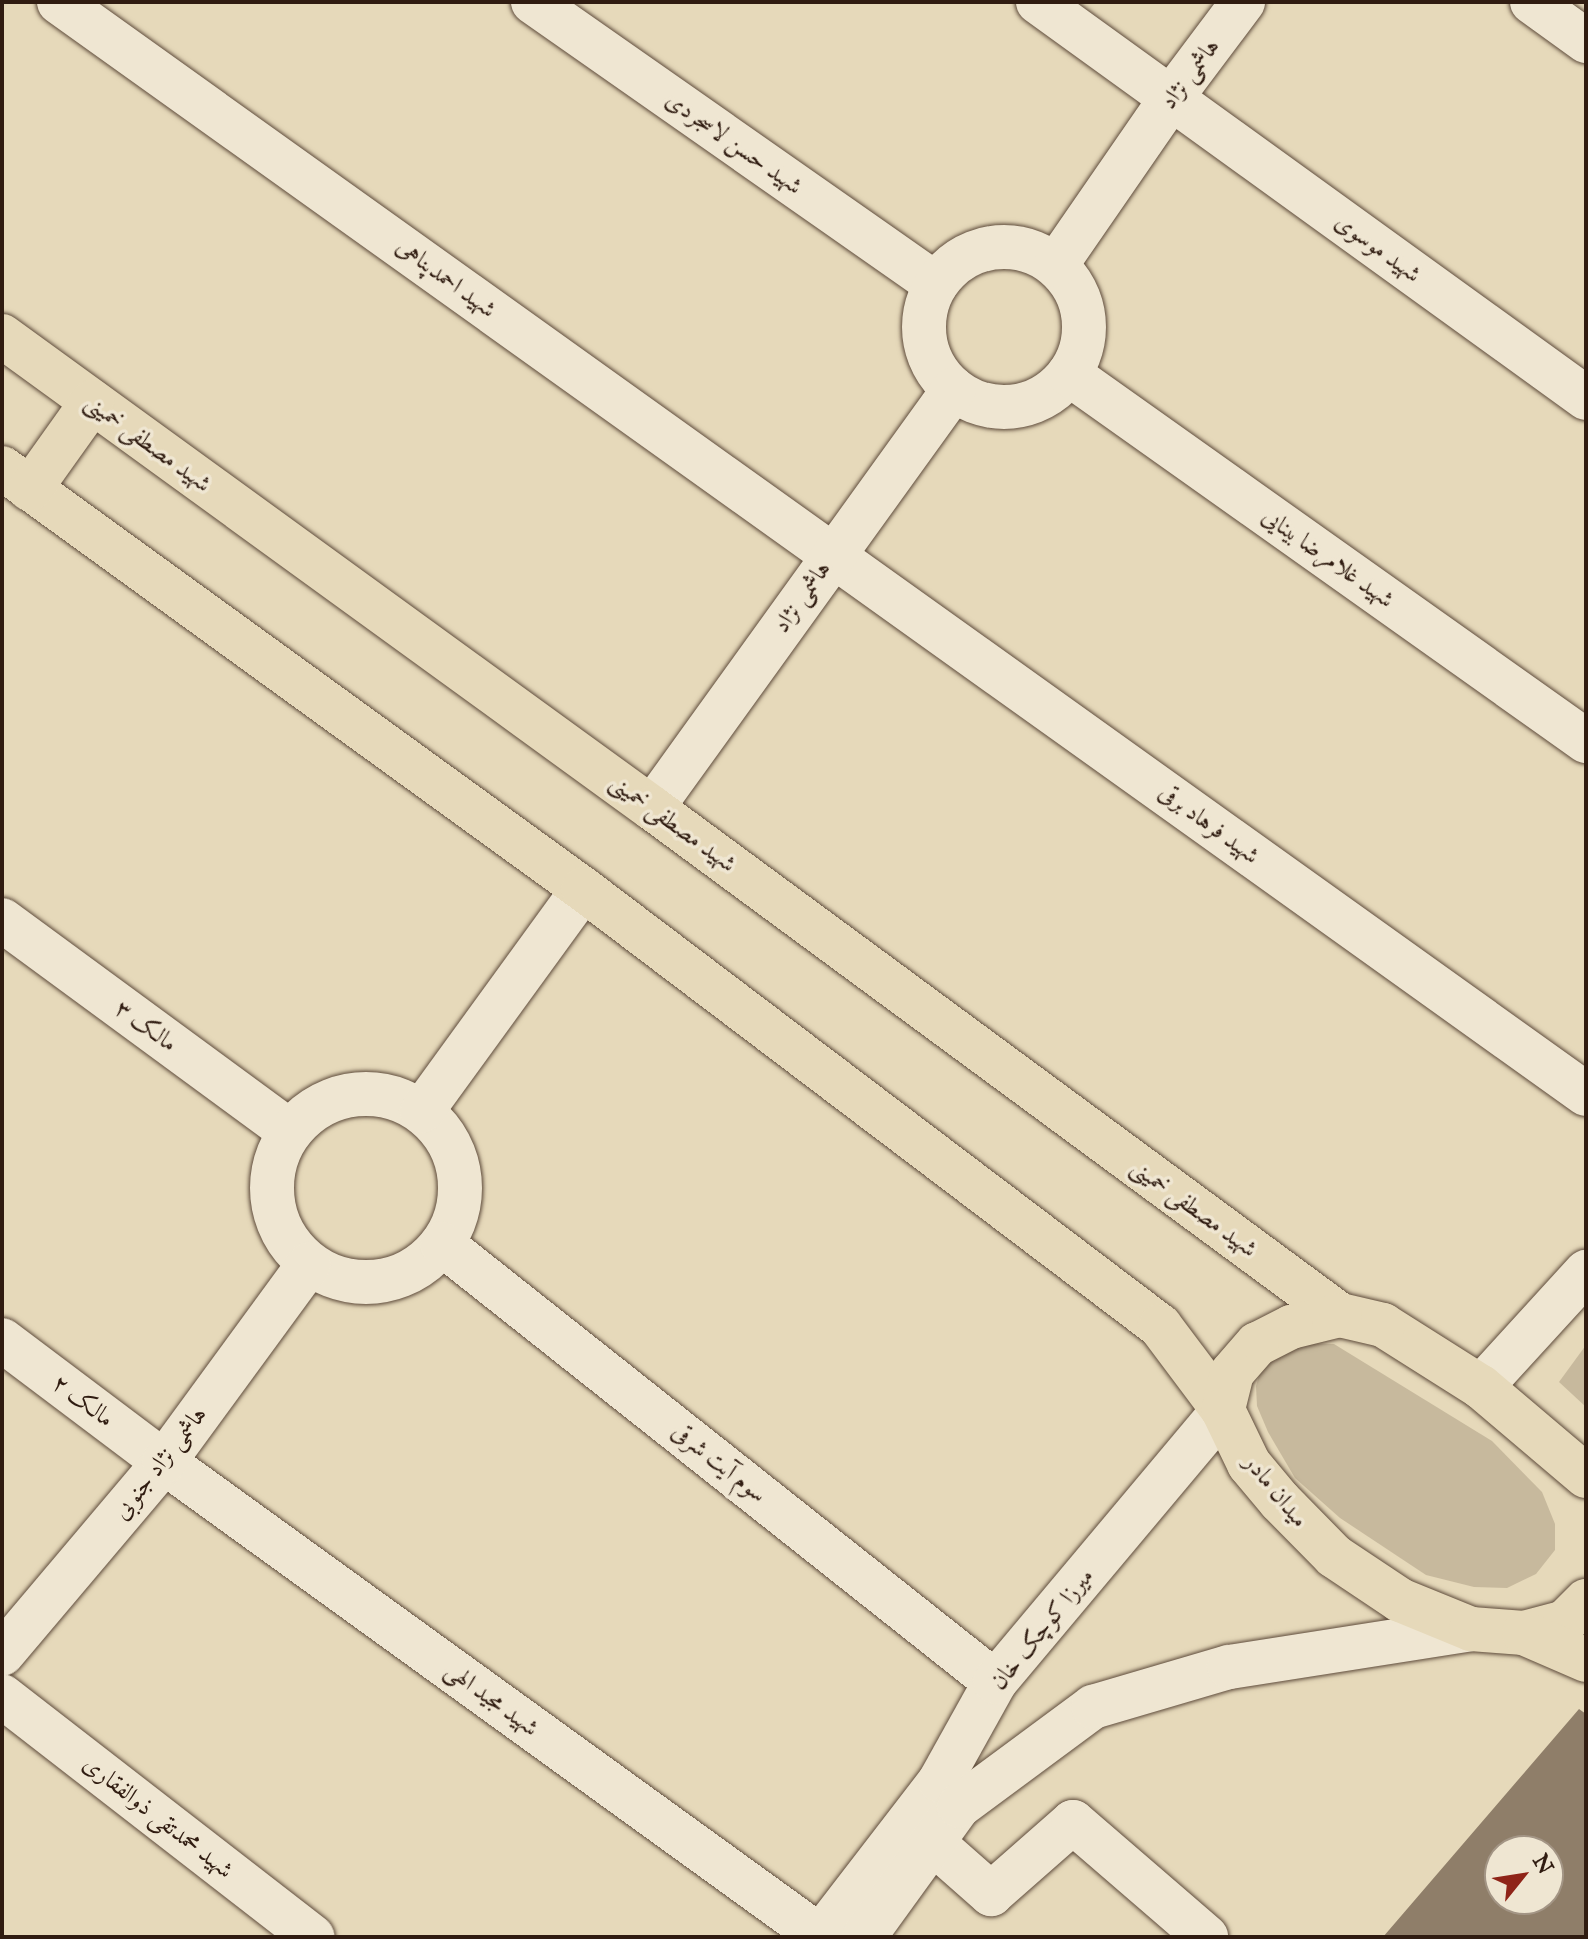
<!DOCTYPE html>
<html>
<head>
<meta charset="utf-8">
<style>
	body { margin:0 }
	#map { position:relative; width:1588px; height:1939px; overflow:hidden; background:#e6d9ba; font-family:"IM FELL Great Primer",Amiri,serif }
	div>[style] { position:absolute }
	[style*='--x'] { left:calc(var(--x)*1px); top:calc(var(--y)*1px); width:calc(var(--w)*1px); rotate:calc(var(--a)*1deg) }
	.green>* { inset:0; background:#c7b99d }
	.building>* { inset:0; background:#8f7e69 }
	.roads { filter:drop-shadow(0 0 2px #5e4b3b) drop-shadow(0 0 2px #5e4b3b) }
	.minor>* { height:44px; margin:-22px; padding:0 22px; transform-origin:22px; border-radius:22px; background:#efe6d2 }
	.minor>.ring { margin:-22px; padding:0; box-sizing:content-box; background:none; border:44px solid #efe6d2; border-radius:50% }
	.major>* { height:44px; margin:-22px; padding:0 22px; transform-origin:22px; border-radius:22px; background:#e6d9ba }
	span { translate:-50% -50%; white-space:nowrap; text-align:center; line-height:1.15; -webkit-text-stroke:7px #efe6d2; paint-order:stroke }
	.street-label { font-size:24px; color:#301c11 }
	.frame { position:absolute; inset:0; border:4px solid #301c11; pointer-events:none }
	.north { position:absolute; left:1484px; top:1835px; width:80px; height:80px; box-sizing:border-box; background:#efe6d2; border:2px solid #a39585; border-radius:50%; rotate:60deg; font-size:22px; font-weight:700; line-height:32px; text-align:center; color:#301c11 }
	.north::after { content:''; display:block; margin:auto; width:28px; height:36px; background:#8f2418; clip-path:polygon(50% 0,100% 100%,50% 72%,0 100%) }
</style>
</head>
<body>
<div id="map">
	<div class="green">
		<div style="clip-path:polygon(1303px 1343px,1334px 1344px,1492px 1441px,1542px 1492px,1555px 1524px,1555px 1550px,1536px 1574px,1507px 1588px,1474px 1587px,1426px 1575px,1340px 1518px,1295px 1478px,1268px 1432px,1257px 1406px,1256px 1386px,1260px 1372px,1277px 1355px)"></div>
		<div style="clip-path:polygon(1586px 1345px,1586px 1407px,1559px 1382px)"></div>
	</div>
	<div class="building">
		<div style="clip-path:polygon(evenodd,1579px 1709px,1586px 1714px,1586px 1937px,1383px 1937px,1579px 1709px,1500px 1851px,1548px 1851px,1548px 1899px,1500px 1899px,1500px 1851px)"></div>
	</div>
	<div class="roads">
		<div class="minor">
			<div style="--x:59;--y:2;--w:1877;--a:35.57"></div>
			<div style="--x:533;--y:2;--w:492;--a:35"></div>
			<div style="--x:1038;--y:2;--w:676;--a:35.85"></div>
			<div style="--x:1532;--y:2;--w:67;--a:35.8"></div>
			<div class="ring" style="left:924px;top:247px;width:116px;height:116px"></div>
			<div style="--x:1056;--y:265;--w:203;--a:-55.4"></div>
			<div style="--x:1171;--y:98;--w:120;--a:-53.1"></div>
			<div style="--x:1069;--y:374;--w:634;--a:35.37"></div>
			<div style="--x:652;--y:808;--w:516;--a:-54.22"></div>
			<div style="--x:2;--y:920;--w:356;--a:36.3"></div>
			<div class="ring" style="left:272px;top:1094px;width:144px;height:144px"></div>
			<div style="--x:422;--y:1111;--w:274;--a:-54"></div>
			<div style="--x:442;--y:1244;--w:705;--a:38.38"></div>
			<div style="--x:2;--y:1340;--w:203;--a:37"></div>
			<div style="--x:164;--y:1462;--w:811;--a:35.87"></div>
			<div style="--x:1481;--y:1387;--w:156;--a:-47.6"></div>
			<div style="--x:2;--y:1654;--w:251;--a:-49.8"></div>
			<div style="--x:164;--y:1462;--w:245;--a:-53.8"></div>
			<div style="--x:2;--y:1696;--w:393;--a:37.8"></div>
			<div style="--x:932;--y:1842;--w:79;--a:41.4"></div>
			<div style="--x:991;--y:1894;--w:109;--a:-41.3"></div>
			<div style="--x:1073;--y:1822;--w:176;--a:40.8"></div>
			<div style="--x:820;--y:1937;--w:197;--a:-52.4"></div>
			<div style="--x:940;--y:1781;--w:113;--a:-60.9"></div>
			<div style="--x:995;--y:1682;--w:355;--a:-50"></div>
			<div style="--x:864;--y:1937;--w:162;--a:-54.1"></div>
			<div style="--x:959;--y:1806;--w:167;--a:-36.5"></div>
			<div style="--x:1093;--y:1707;--w:142;--a:-16.4"></div>
			<div style="--x:1229;--y:1667;--w:245;--a:-8.9"></div>
		</div>
		<div class="major">
			<div style="--x:2;--y:336;--w:803;--a:35.99"></div>
			<div style="--x:652;--y:808;--w:855;--a:36.39"></div>
			<div style="--x:2;--y:468;--w:717;--a:35.93"></div>
			<div style="--x:583;--y:889;--w:724;--a:37.14"></div>
			<div style="--x:1160;--y:1326;--w:105;--a:53.1"></div>
			<div style="--x:30;--y:489;--w:107;--a:-54.5"></div>
			<div style="--x:1586;--y:1476;--w:138;--a:-139.7"></div>
			<div style="--x:1481;--y:1387;--w:116;--a:-147.7"></div>
			<div style="--x:1383;--y:1325;--w:44;--a:-166.9"></div>
			<div style="--x:1340;--y:1315;--w:50;--a:166.2"></div>
			<div style="--x:1291;--y:1327;--w:38;--a:153"></div>
			<div style="--x:1257;--y:1344;--w:38;--a:131"></div>
			<div style="--x:1232;--y:1373;--w:38;--a:104"></div>
			<div style="--x:1223;--y:1410;--w:60;--a:64.3"></div>
			<div style="--x:1249;--y:1464;--w:48;--a:50"></div>
			<div style="--x:1280;--y:1501;--w:77;--a:45.5"></div>
			<div style="--x:1334;--y:1556;--w:79;--a:33.7"></div>
			<div style="--x:1400;--y:1600;--w:77;--a:22.2"></div>
			<div style="--x:1471;--y:1629;--w:53;--a:4.3"></div>
			<div style="--x:1524;--y:1633;--w:42;--a:-15"></div>
			<div style="--x:1565;--y:1622;--w:30;--a:-45"></div>
			<div style="--x:1524;--y:1633;--w:68;--a:23.5"></div>
		</div>
	</div>
	<div class="street-label">
		<span style="left:1190px;top:74px;rotate:-53deg">هاشمی نژاد</span>
		<span style="left:734px;top:143px;rotate:35deg">شهید حسن لاسجردی</span>
		<span style="left:1378px;top:248px;rotate:36deg">شهید موسوی</span>
		<span style="left:446px;top:278px;rotate:36deg">شهید احمدپناهی</span>
		<span style="left:148px;top:443px;rotate:36deg">شهید مصطفی خمینی</span>
		<span style="left:1328px;top:558px;rotate:35deg">شهید غلامرضا بینایی</span>
		<span style="left:802px;top:597px;rotate:-55deg">هاشمی نژاد</span>
		<span style="left:673px;top:823px;rotate:36deg">شهید مصطفی خمینی</span>
		<span style="left:1209px;top:824px;rotate:36deg">شهید فرهاد برقی</span>
		<span style="left:146px;top:1026px;rotate:36deg">مالک ۳</span>
		<span style="left:1194px;top:1208px;rotate:36deg">شهید مصطفی خمینی</span>
		<span style="left:83px;top:1401px;rotate:37deg">مالک ۲</span>
		<span style="left:160px;top:1463px;rotate:-52deg">هاشمی نژاد جنوبی</span>
		<span style="left:719px;top:1463px;rotate:38deg">سوم آیت شرقی</span>
		<span style="left:1276px;top:1491px;rotate:51deg">میدان مادر</span>
		<span style="left:1042px;top:1629px;rotate:-51deg">میرزا کوچک خان</span>
		<span style="left:492px;top:1699px;rotate:36deg">شهید مجید الهی</span>
		<span style="left:158px;top:1817px;rotate:38deg">شهید محمدتقی ذوالفقاری</span>
	</div>
	<div class="frame"></div>
	<div class="north">N</div>
</div>
</body>
</html>
